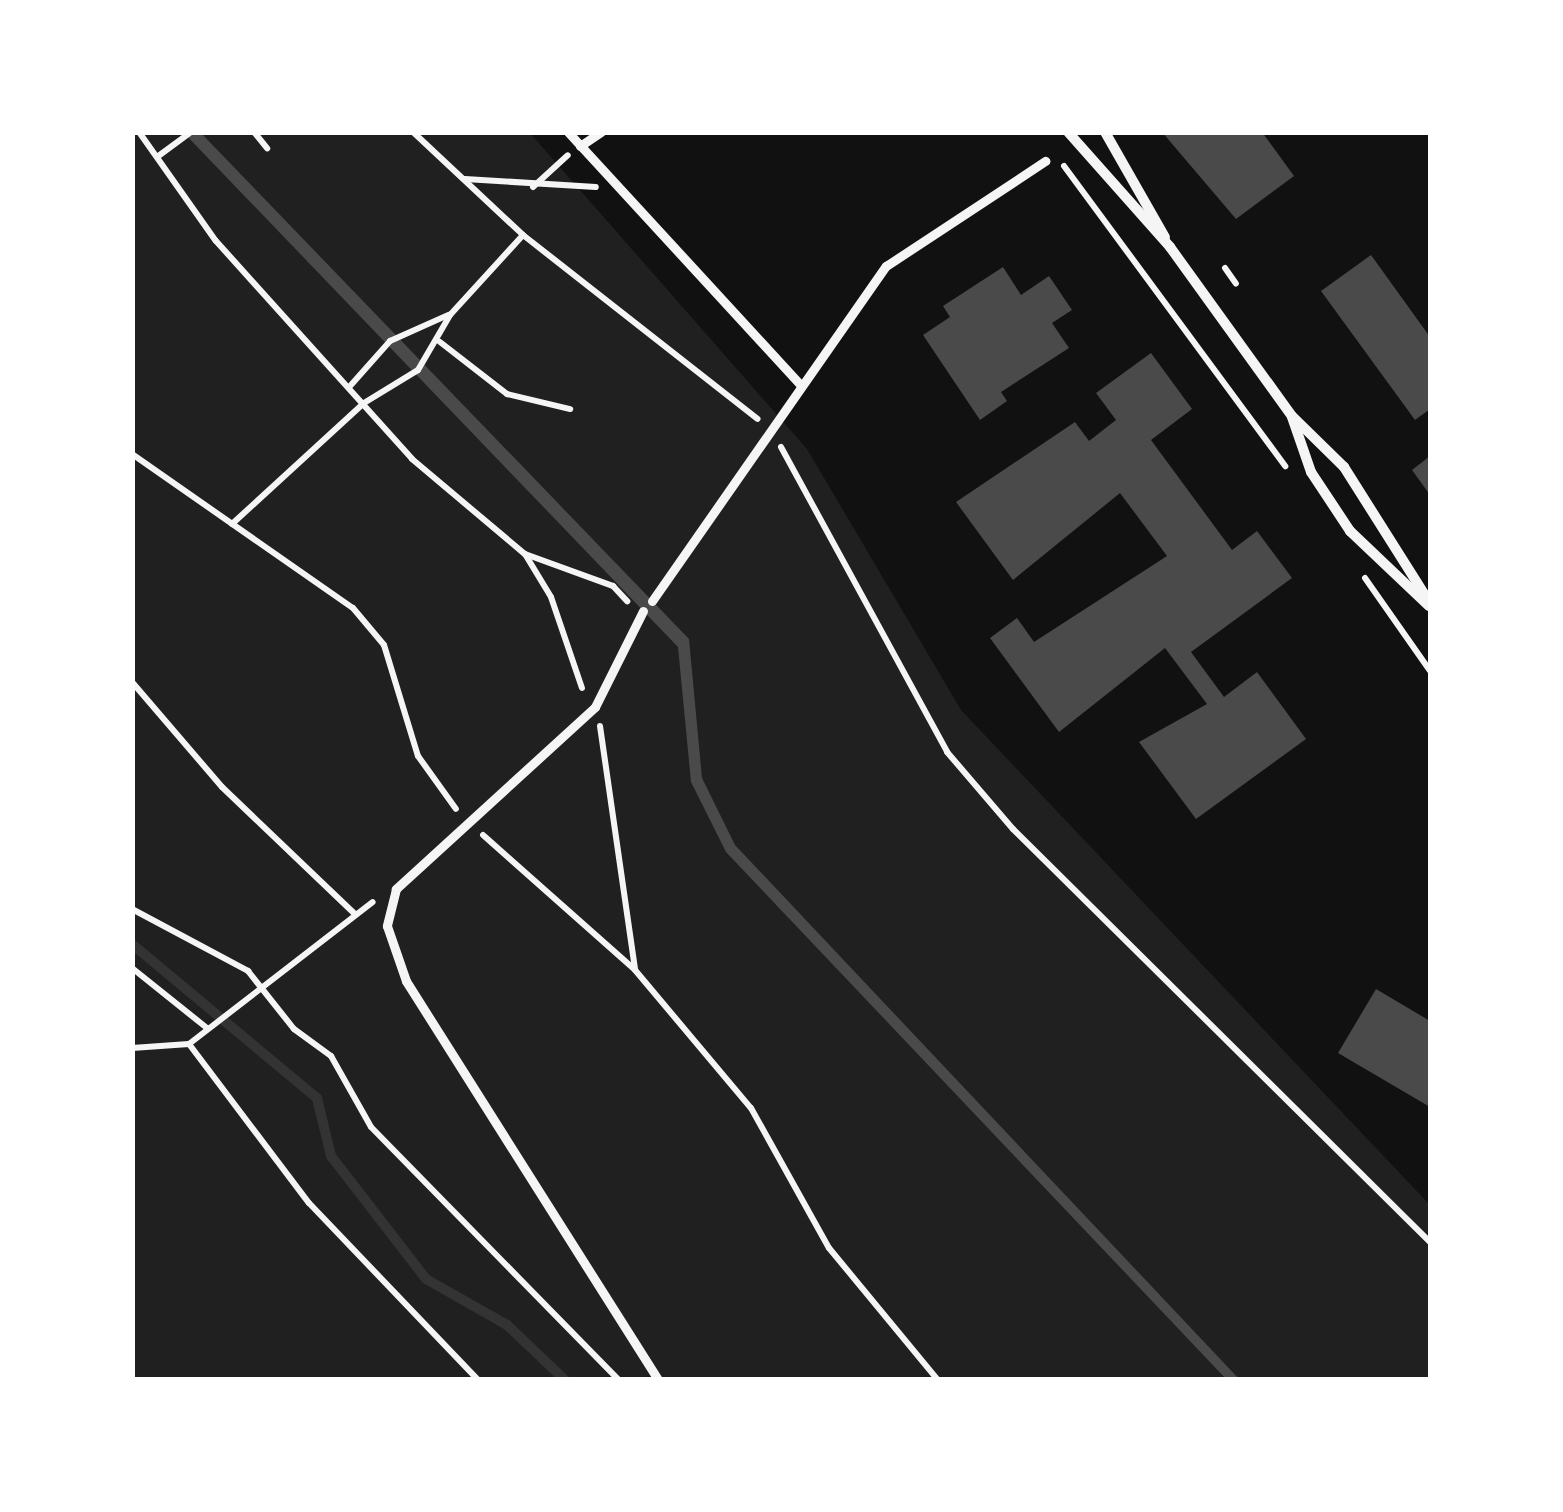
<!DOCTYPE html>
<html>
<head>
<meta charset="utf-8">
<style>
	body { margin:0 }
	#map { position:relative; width:1563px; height:1512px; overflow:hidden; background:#111; font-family:Poppins,sans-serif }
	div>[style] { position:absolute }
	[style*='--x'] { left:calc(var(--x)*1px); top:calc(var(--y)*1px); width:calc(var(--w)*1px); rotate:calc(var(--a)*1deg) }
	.green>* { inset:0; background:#202020 }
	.stream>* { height:10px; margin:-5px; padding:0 5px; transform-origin:5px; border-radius:5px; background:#333 }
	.building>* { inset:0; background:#4a4a4a }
	.path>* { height:6px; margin:-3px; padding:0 3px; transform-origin:3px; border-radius:3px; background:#f5f5f5 }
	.pedestrian>* { height:9px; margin:-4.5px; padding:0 4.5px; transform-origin:4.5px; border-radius:4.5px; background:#f5f5f5 }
	.minor>* { height:10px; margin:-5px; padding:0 5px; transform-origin:5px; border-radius:5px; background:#f5f5f5 }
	span { translate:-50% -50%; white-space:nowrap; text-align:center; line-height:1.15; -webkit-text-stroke:10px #fff; paint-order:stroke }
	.frame { position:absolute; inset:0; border:135px solid #fff; pointer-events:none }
</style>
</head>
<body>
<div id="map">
	<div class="green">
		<div style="clip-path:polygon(132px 133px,530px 133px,807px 449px,961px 710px,1430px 1205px,1430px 1379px,133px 1379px)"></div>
	</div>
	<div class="stream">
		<div style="--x:132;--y:944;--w:241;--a:39.8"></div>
		<div style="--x:317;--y:1098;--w:60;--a:76.4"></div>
		<div style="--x:331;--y:1156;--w:155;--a:52.3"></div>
		<div style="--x:426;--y:1279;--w:93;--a:29.6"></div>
		<div style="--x:507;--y:1325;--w:80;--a:43.5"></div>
	</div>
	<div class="building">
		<div style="clip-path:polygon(183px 132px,200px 132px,689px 639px,702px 778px,735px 845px,1240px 1380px,1227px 1380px,726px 852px,691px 782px,678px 647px)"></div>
		<div style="clip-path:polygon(1162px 132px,1262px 132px,1294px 176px,1236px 219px)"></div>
		<div style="clip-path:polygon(1371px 255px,1430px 337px,1430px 409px,1415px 420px,1321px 291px)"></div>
		<div style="clip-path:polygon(1003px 267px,1021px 295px,1049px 276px,1072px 310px,1052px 323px,1069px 348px,1001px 392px,1007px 401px,980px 420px,923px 335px,950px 317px,943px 306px)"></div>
		<div style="clip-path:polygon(1151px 353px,1192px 409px,1151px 440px,1232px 550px,1257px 531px,1292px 578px,1191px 652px,1224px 697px,1257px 672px,1306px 739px,1196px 819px,1139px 742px,1207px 704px,1165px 648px,1059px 732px,990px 638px,1017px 618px,1034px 642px,1167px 556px,1120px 493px,1013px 580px,956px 502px,1075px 422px,1089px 441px,1116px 420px,1096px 393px)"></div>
		<div style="clip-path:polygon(1430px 456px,1430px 495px,1412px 470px)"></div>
		<div style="clip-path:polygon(1376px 989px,1430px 1021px,1430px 1107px,1338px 1053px)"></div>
	</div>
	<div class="path">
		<div style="--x:139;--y:132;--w:133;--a:54.8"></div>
		<div style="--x:216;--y:241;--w:293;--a:48"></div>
		<div style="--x:412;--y:459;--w:148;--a:40.1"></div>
		<div style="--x:525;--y:554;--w:94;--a:20"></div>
		<div style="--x:613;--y:586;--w:21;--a:47"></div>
		<div style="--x:254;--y:132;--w:21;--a:51"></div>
		<div style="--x:413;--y:132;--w:151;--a:43.1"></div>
		<div style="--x:523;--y:235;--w:298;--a:38.1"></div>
		<div style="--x:157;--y:157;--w:42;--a:-36.3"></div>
		<div style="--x:1064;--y:166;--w:373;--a:53.6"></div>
		<div style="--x:465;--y:179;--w:131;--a:3.5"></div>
		<div style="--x:533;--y:187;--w:47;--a:-42.4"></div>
		<div style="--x:1225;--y:268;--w:19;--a:55"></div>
		<div style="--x:440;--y:342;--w:85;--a:37.8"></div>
		<div style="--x:507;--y:394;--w:65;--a:13.4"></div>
		<div style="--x:351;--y:385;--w:59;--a:-48.4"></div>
		<div style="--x:390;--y:341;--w:64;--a:-24.1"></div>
		<div style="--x:781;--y:447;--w:347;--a:61.4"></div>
		<div style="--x:947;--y:752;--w:101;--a:49.4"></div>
		<div style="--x:1013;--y:829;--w:587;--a:44.72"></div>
		<div style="--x:132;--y:454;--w:269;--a:34.9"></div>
		<div style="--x:353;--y:608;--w:48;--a:50"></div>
		<div style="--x:384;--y:645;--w:116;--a:73"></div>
		<div style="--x:418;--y:756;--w:65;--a:54.4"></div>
		<div style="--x:232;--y:524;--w:179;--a:-42.5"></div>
		<div style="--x:364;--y:403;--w:63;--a:-31.4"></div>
		<div style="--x:418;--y:370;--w:64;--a:-59.8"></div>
		<div style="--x:450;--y:315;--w:108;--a:-47.6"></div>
		<div style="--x:525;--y:554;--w:50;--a:58.8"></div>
		<div style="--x:551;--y:597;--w:96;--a:71.2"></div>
		<div style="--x:1365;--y:578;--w:113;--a:55"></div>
		<div style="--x:132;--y:682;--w:138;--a:49.4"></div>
		<div style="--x:222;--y:787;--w:182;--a:43.7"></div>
		<div style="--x:600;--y:726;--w:246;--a:81.8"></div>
		<div style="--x:635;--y:970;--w:180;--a:50"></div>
		<div style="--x:751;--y:1108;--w:160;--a:60.9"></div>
		<div style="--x:829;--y:1248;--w:171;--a:50.5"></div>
		<div style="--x:483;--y:835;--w:202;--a:41.6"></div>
		<div style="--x:132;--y:909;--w:132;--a:28.1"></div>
		<div style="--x:248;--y:971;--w:74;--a:51.6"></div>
		<div style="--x:294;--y:1029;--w:46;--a:36.1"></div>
		<div style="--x:331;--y:1056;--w:81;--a:60.6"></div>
		<div style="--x:371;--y:1127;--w:354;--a:45.6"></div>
		<div style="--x:132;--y:968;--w:96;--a:38.7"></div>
		<div style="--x:189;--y:1044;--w:199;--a:53"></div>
		<div style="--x:309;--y:1203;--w:245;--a:46.3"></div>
		<div style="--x:132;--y:1048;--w:57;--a:-4"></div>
		<div style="--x:189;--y:1044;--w:232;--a:-37.7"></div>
	</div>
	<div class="pedestrian">
		<div style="--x:568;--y:132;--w:344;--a:47.4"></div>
		<div style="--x:580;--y:146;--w:25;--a:-34"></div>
		<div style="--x:652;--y:601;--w:409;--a:-55.1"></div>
		<div style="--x:886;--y:266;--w:191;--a:-33.4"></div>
		<div style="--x:643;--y:611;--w:107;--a:116.6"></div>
		<div style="--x:595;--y:707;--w:270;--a:137.6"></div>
		<div style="--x:396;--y:889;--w:38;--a:104"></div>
		<div style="--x:387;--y:926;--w:58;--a:70.9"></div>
		<div style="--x:406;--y:981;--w:472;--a:57.7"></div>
	</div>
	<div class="minor">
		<div style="--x:1068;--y:132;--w:154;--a:48.4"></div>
		<div style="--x:1170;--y:247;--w:208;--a:54.2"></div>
		<div style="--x:1292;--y:416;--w:73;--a:44.4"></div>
		<div style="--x:1344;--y:467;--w:161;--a:57.7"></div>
		<div style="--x:1105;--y:132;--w:121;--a:60.3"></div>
		<div style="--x:1292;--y:417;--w:58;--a:70.9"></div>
		<div style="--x:1311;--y:472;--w:71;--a:56.5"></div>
		<div style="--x:1350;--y:531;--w:109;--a:43.5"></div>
	</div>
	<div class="frame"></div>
</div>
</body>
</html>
